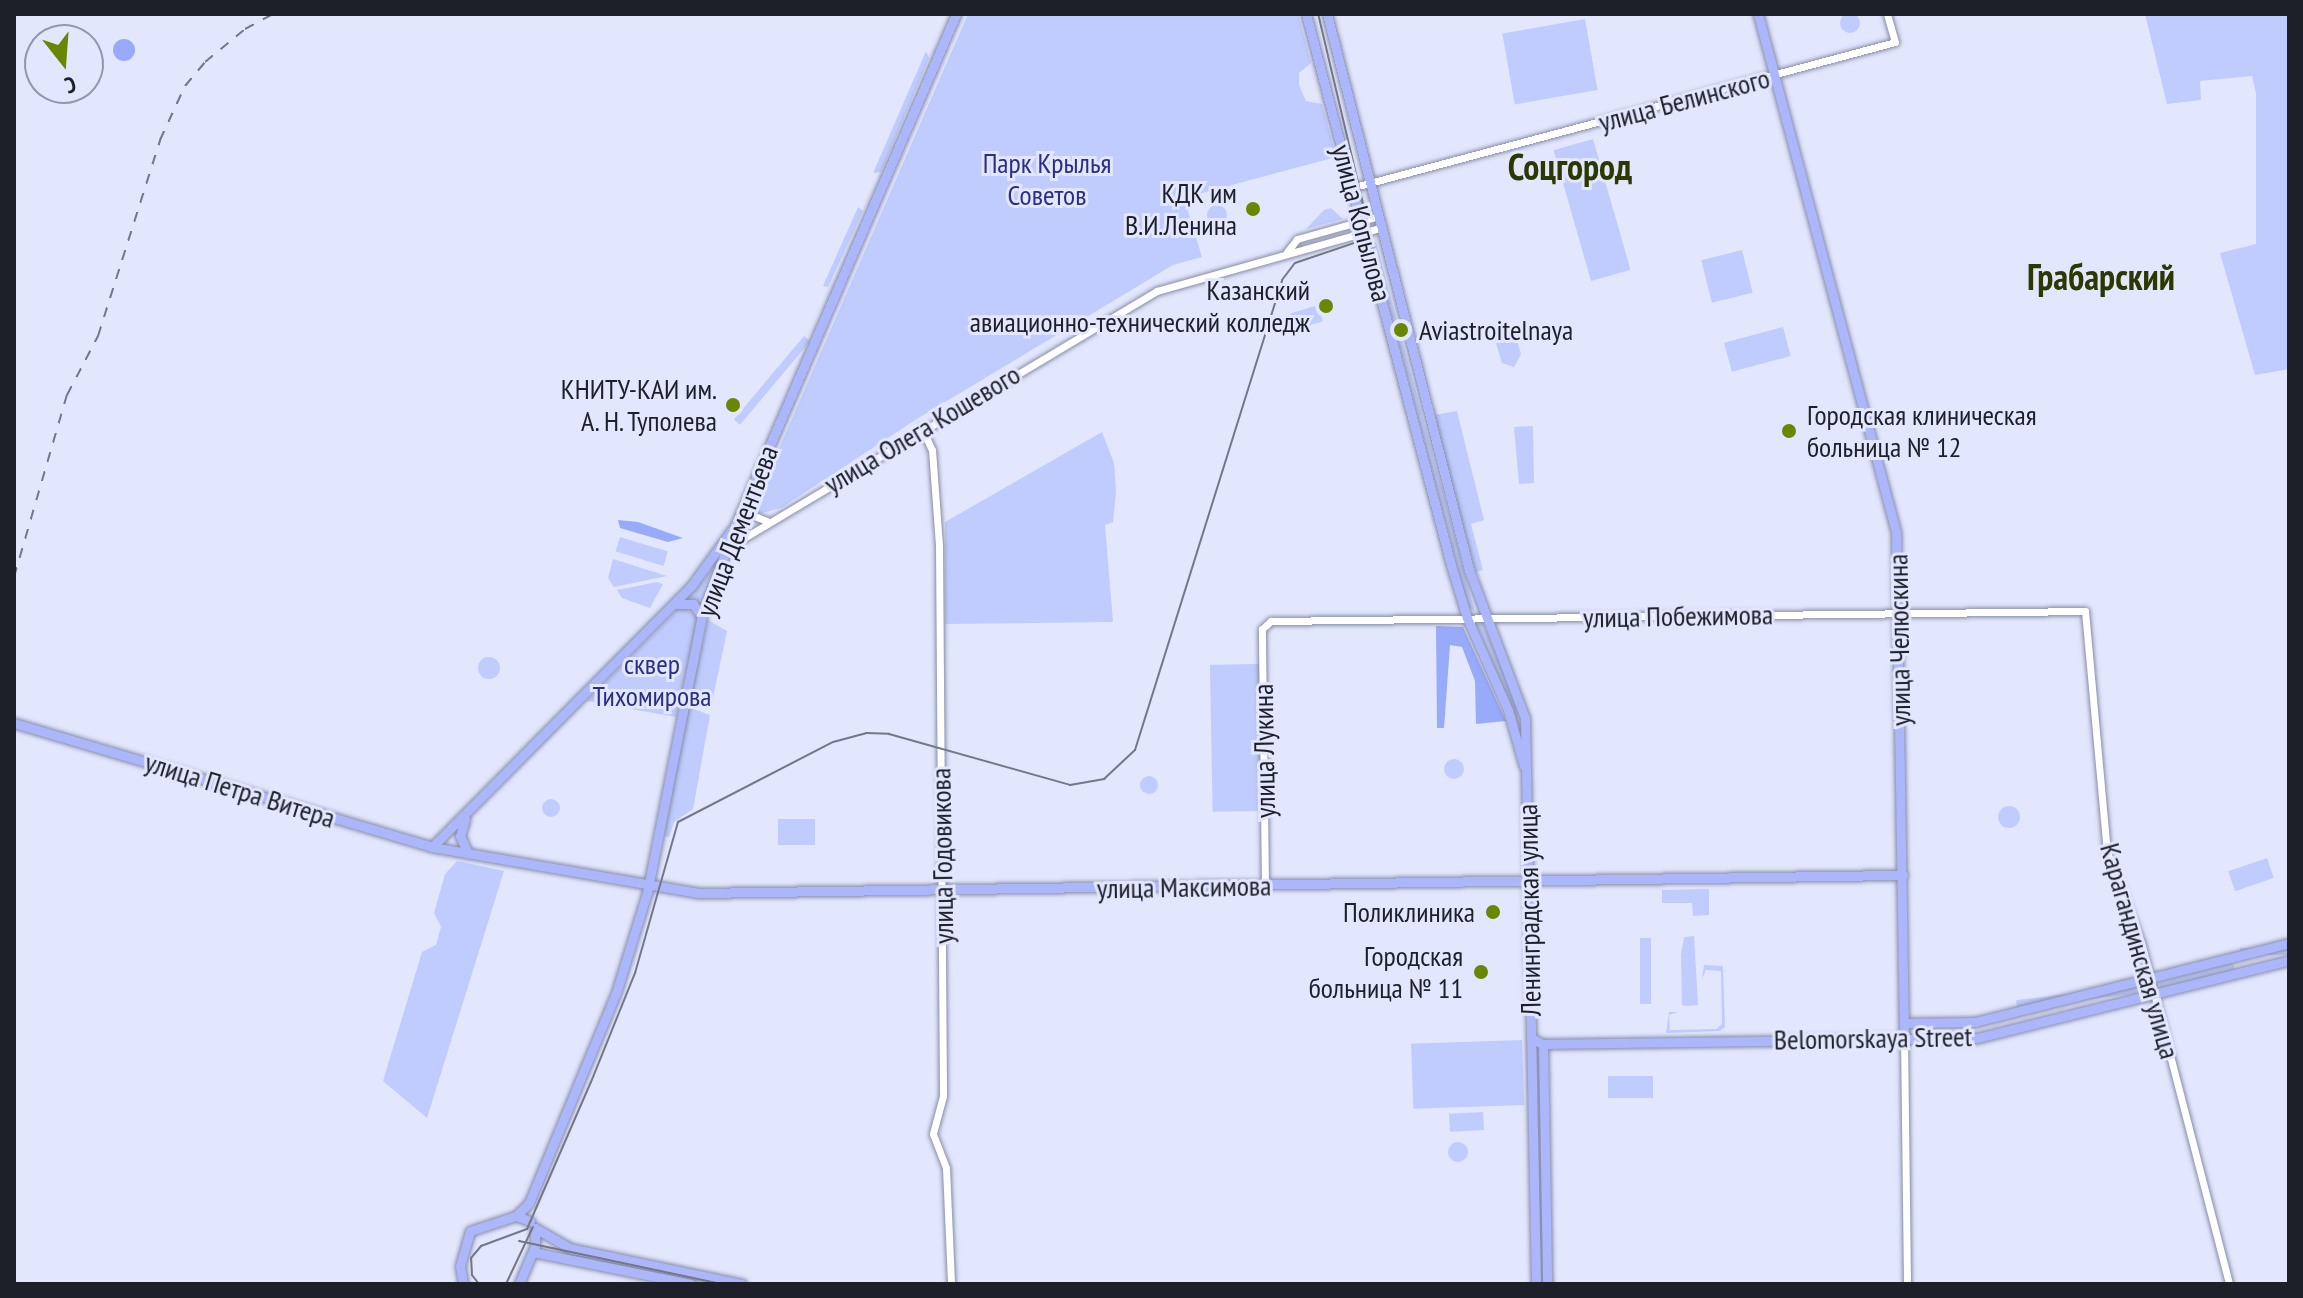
<!DOCTYPE html>
<html>
<head>
<meta charset="utf-8">
<style>
	body { margin:0 }
	#map { position:relative; width:2303px; height:1298px; overflow:hidden; background:#e2e7fe; font-family:"PT Sans Narrow",sans-serif }
	div>[style] { position:absolute }
	[style*='--x'] { left:calc(var(--x)*1px); top:calc(var(--y)*1px); width:calc(var(--w)*1px); rotate:calc(var(--a)*1deg) }
	.green>* { inset:0; background:#bfccfd; transform-origin:0 0 }
	.round { border-radius:50% }
	.forest>* { inset:0; background:#98aafa }
	.water>* { inset:0; background:#99aafb }
	.roads { filter:drop-shadow(0 0 2px #868da7) drop-shadow(0 0 2px #868da7) }
	.minor>* { height:7px; margin:-3.5px; padding:0 3.5px; transform-origin:3.5px; border-radius:3.5px; background:#fff }
	.major>* { height:9px; margin:-4.5px; padding:0 4.5px; transform-origin:4.5px; border-radius:4.5px; background:#acb7fb }
	.tram>* { height:2px; margin:-1px; padding:0 1px; transform-origin:1px; border-radius:1px; background:#737786 }
	.rail>* { height:2px; margin-top:-1px; transform-origin:0; background:repeating-linear-gradient(90deg,#737786 0 10px,transparent 0 20px) }
	.dots>* { width:22px; height:22px; translate:-50% -50%; box-sizing:border-box; border:4px solid #e2e7fe; border-radius:50% }
	span { translate:-50% -50%; white-space:nowrap; text-align:center; line-height:1.15; -webkit-text-stroke:6px #e2e7fe; paint-order:stroke }
	.street-label { font-size:28px; color:#1d1f29 }
	.park-label { font-size:28px; color:#292e88 }
	.poi-label { font-size:28px; color:#1d1f29 }
	.right { translate:-100% -50%; text-align:right }
	.left { translate:0 -50%; text-align:left }
	.district-label { font-size:36px; color:#2b3900; font-weight:700 }
	.frame { position:absolute; inset:0; border:16px solid #1d1f29; pointer-events:none }
	.north { position:absolute; left:24px; top:24px; width:80px; height:80px; box-sizing:border-box; background:#e2e7fe; border:2px solid #9397a9; border-radius:50%; rotate:163deg; font-size:22px; font-weight:700; line-height:32px; text-align:center; color:#1d1f29 }
	.north::after { content:''; display:block; margin:auto; width:28px; height:36px; background:#698700; clip-path:polygon(50% 0,100% 100%,50% 72%,0 100%) }
</style>
</head>
<body>
<div id="map">
	<div class="green">
		<div class="round" style="left:1840px;top:13px;width:20px;height:20px"></div>
		<div style="clip-path:polygon(968px 14px,1298px 14px,1311px 63px,1299px 73px,1299px 85px,1306px 101px,1322px 104px,1336px 157px,1184px 198px,1202px 257px,1173px 265px,917px 419px,781px 508px,758px 514px,756px 503px,764px 483px)"></div>
		<div style="clip-path:polygon(2145px 14px,2289px 14px,2289px 369px,2255px 375px,2220px 253px,2256px 244px,2256px 93px,2252px 76px,2200px 81px,2201px 100px,2167px 104px)"></div>
		<div style="left:1585px;top:19px;width:72px;height:84px;rotate:80deg"></div>
		<div style="clip-path:polygon(926px 51px,929px 58px,881px 172px,873px 173px)"></div>
		<div style="left:1593px;top:139px;width:136px;height:41px;rotate:74deg"></div>
		<div class="round" style="left:1207px;top:205px;width:20px;height:20px"></div>
		<div style="clip-path:polygon(858px 207px,863px 211px,828px 287px,823px 286px)"></div>
		<div style="clip-path:polygon(1331px 208px,1343px 219px,1306px 229px,1324px 210px)"></div>
		<div style="clip-path:polygon(1372px 242px,1376px 242px,1475px 612px,1468px 607px)"></div>
		<div style="left:1742px;top:250px;width:44px;height:42px;rotate:76deg"></div>
		<div style="left:1318px;top:305px;width:17px;height:29px;rotate:73deg"></div>
		<div style="clip-path:polygon(1502px 324px,1513px 328px,1521px 354px,1514px 367px,1502px 363px,1494px 337px)"></div>
		<div style="left:1783px;top:327px;width:30px;height:61px;rotate:75deg"></div>
		<div style="left:804px;top:336px;width:8px;height:109px;rotate:40deg"></div>
		<div style="clip-path:polygon(1457px 411px,1484px 520px,1471px 524px,1483px 570px,1476px 572px,1433px 420px,1434px 415px)"></div>
		<div style="clip-path:polygon(1533px 426px,1534px 483px,1519px 484px,1514px 427px)"></div>
		<div style="clip-path:polygon(1102px 432px,1114px 463px,1116px 492px,1113px 522px,1105px 525px,1113px 622px,945px 624px,945px 522px)"></div>
		<div style="left:620px;top:537px;width:50px;height:15px;rotate:17deg"></div>
		<div style="clip-path:polygon(613px 559px,667px 576px,614px 587px,608px 578px)"></div>
		<div style="clip-path:polygon(719px 560px,702px 606px,686px 600px,702px 582px)"></div>
		<div style="clip-path:polygon(657px 582px,663px 584px,650px 608px,622px 598px,617px 590px)"></div>
		<div style="clip-path:polygon(681px 606px,698px 617px,676px 717px,587px 701px)"></div>
		<div style="clip-path:polygon(708px 620px,727px 631px,711px 707px,689px 701px)"></div>
		<div style="clip-path:polygon(1482px 622px,1511px 686px,1522px 734px,1476px 624px)"></div>
		<div class="round" style="left:478px;top:657px;width:22px;height:22px"></div>
		<div style="left:1260px;top:664px;width:147px;height:50px;rotate:89deg"></div>
		<div style="clip-path:polygon(688px 707px,710px 715px,693px 809px,674px 822px,669px 837px,664px 836px)"></div>
		<div class="round" style="left:1444px;top:759px;width:20px;height:20px"></div>
		<div class="round" style="left:1140px;top:776px;width:18px;height:18px"></div>
		<div class="round" style="left:542px;top:799px;width:18px;height:18px"></div>
		<div class="round" style="left:1998px;top:806px;width:22px;height:22px"></div>
		<div style="left:778px;top:819px;width:37px;height:26px"></div>
		<div style="left:2267px;top:858px;width:21px;height:41px;rotate:71deg"></div>
		<div style="clip-path:polygon(457px 861px,504px 871px,427px 1118px,383px 1081px,422px 952px,436px 945px,441px 927px,434px 913px,445px 874px)"></div>
		<div style="clip-path:polygon(1709px 889px,1709px 915px,1693px 916px,1692px 903px,1662px 903px,1662px 890px)"></div>
		<div style="clip-path:polygon(1694px 936px,1698px 1005px,1686px 1006px,1682px 1005px,1681px 955px,1684px 937px)"></div>
		<div style="left:1640px;top:938px;width:11px;height:66px"></div>
		<div style="left:2289px;top:948px;width:7px;height:49px;rotate:90deg"></div>
		<div style="clip-path:polygon(2233px 963px,2235px 970px,2160px 988px,2159px 982px)"></div>
		<div style="clip-path:polygon(1704px 965px,1723px 966px,1725px 1027px,1720px 1031px,1666px 1033px,1669px 1012px,1678px 1012px,1669px 1015px,1670px 1030px,1716px 1029px,1722px 1024px,1721px 971px,1706px 970px,1702px 979px)"></div>
		<div style="left:2140px;top:985px;width:8px;height:125px;rotate:83deg"></div>
		<div style="left:1522px;top:1040px;width:65px;height:111px;rotate:88deg"></div>
		<div style="left:1608px;top:1076px;width:45px;height:22px"></div>
		<div style="left:1483px;top:1112px;width:18px;height:34px;rotate:87deg"></div>
		<div class="round" style="left:1448px;top:1142px;width:20px;height:20px"></div>
	</div>
	<div class="forest">
		<div style="clip-path:polygon(618px 520px,638px 522px,683px 538px,668px 542px,620px 528px)"></div>
		<div style="clip-path:polygon(1436px 626px,1463px 627px,1506px 721px,1476px 724px,1475px 681px,1462px 647px,1450px 645px,1444px 728px,1437px 728px)"></div>
	</div>
	<div class="water">
		<div class="round" style="left:113px;top:39px;width:22px;height:22px"></div>
	</div>
	<div class="roads">
		<div class="minor">
			<div style="--x:1351;--y:188;--w:563;--a:-15.02"></div>
			<div style="--x:1895;--y:42;--w:29;--a:-106"></div>
			<div style="--x:1287;--y:252;--w:16;--a:-52"></div>
			<div style="--x:1297;--y:239;--w:82;--a:-15.6"></div>
			<div style="--x:922;--y:428;--w:24;--a:66"></div>
			<div style="--x:932;--y:450;--w:96;--a:85.8"></div>
			<div style="--x:939;--y:546;--w:550;--a:89.58"></div>
			<div style="--x:943;--y:1096;--w:39;--a:105"></div>
			<div style="--x:933;--y:1134;--w:36;--a:69"></div>
			<div style="--x:946;--y:1168;--w:116;--a:87.5"></div>
			<div style="--x:747;--y:499;--w:17;--a:73"></div>
			<div style="--x:752;--y:515;--w:16;--a:22"></div>
			<div style="--x:729;--y:547;--w:499;--a:-30.9"></div>
			<div style="--x:1157;--y:291;--w:231;--a:-15.8"></div>
			<div style="--x:1265;--y:886;--w:257;--a:-90.7"></div>
			<div style="--x:1262;--y:629;--w:12;--a:-42"></div>
			<div style="--x:1271;--y:621;--w:814;--a:-0.7"></div>
			<div style="--x:2085;--y:611;--w:242;--a:84.8"></div>
			<div style="--x:2107;--y:852;--w:97;--a:69.5"></div>
			<div style="--x:2141;--y:943;--w:352;--a:75.5"></div>
			<div style="--x:1904;--y:1037;--w:247;--a:89.3"></div>
		</div>
		<div class="major">
			<div style="--x:1306;--y:14;--w:570;--a:75.26"></div>
			<div style="--x:1451;--y:565;--w:55;--a:73.2"></div>
			<div style="--x:1467;--y:618;--w:101;--a:66"></div>
			<div style="--x:1508;--y:710;--w:58;--a:74.1"></div>
			<div style="--x:1327;--y:14;--w:574;--a:75.67"></div>
			<div style="--x:1469;--y:570;--w:158;--a:69.3"></div>
			<div style="--x:1525;--y:718;--w:566;--a:88.89"></div>
			<div style="--x:1758;--y:14;--w:536;--a:75.08"></div>
			<div style="--x:1896;--y:532;--w:505;--a:89.09"></div>
			<div style="--x:675;--y:604;--w:18;--a:0"></div>
			<div style="--x:693;--y:604;--w:15;--a:53"></div>
			<div style="--x:14;--y:723;--w:436;--a:16.5"></div>
			<div style="--x:432;--y:847;--w:269;--a:9.8"></div>
			<div style="--x:697;--y:893;--w:1206;--a:-0.86"></div>
			<div style="--x:465;--y:819;--w:18;--a:106"></div>
			<div style="--x:460;--y:836;--w:19;--a:65"></div>
			<div style="--x:432;--y:847;--w:369;--a:-45.2"></div>
			<div style="--x:692;--y:585;--w:67;--a:-54.2"></div>
			<div style="--x:1904;--y:1023;--w:71;--a:-0.8"></div>
			<div style="--x:1975;--y:1022;--w:324;--a:-14.1"></div>
			<div style="--x:1531;--y:1038;--w:13;--a:27"></div>
			<div style="--x:1543;--y:1044;--w:434;--a:-0.8"></div>
			<div style="--x:1977;--y:1038;--w:322;--a:-14"></div>
			<div style="--x:1543;--y:1044;--w:240;--a:89"></div>
			<div style="--x:516;--y:1216;--w:18;--a:-45"></div>
			<div style="--x:529;--y:1203;--w:227;--a:-67.5"></div>
			<div style="--x:616;--y:993;--w:105;--a:-72.8"></div>
			<div style="--x:647;--y:893;--w:282;--a:-78.8"></div>
			<div style="--x:702;--y:616;--w:96;--a:-69.9"></div>
			<div style="--x:735;--y:526;--w:558;--a:-66.65"></div>
			<div style="--x:535;--y:1228;--w:39;--a:30"></div>
			<div style="--x:569;--y:1248;--w:177;--a:11.8"></div>
			<div style="--x:533;--y:1252;--w:161;--a:11.4"></div>
			<div style="--x:463;--y:1284;--w:18;--a:-99"></div>
			<div style="--x:460;--y:1266;--w:36;--a:-74"></div>
			<div style="--x:470;--y:1231;--w:48;--a:-18.1"></div>
			<div style="--x:516;--y:1216;--w:15;--a:20"></div>
			<div style="--x:519;--y:1284;--w:41;--a:-67.2"></div>
			<div style="--x:535;--y:1246;--w:18;--a:-90"></div>
		</div>
	</div>
	<div class="tram">
		<div style="--x:519;--y:1241;--w:207;--a:12"></div>
		<div style="--x:479;--y:1284;--w:11;--a:-128"></div>
		<div style="--x:472;--y:1275;--w:17;--a:-93"></div>
		<div style="--x:471;--y:1258;--w:16;--a:-50"></div>
		<div style="--x:481;--y:1246;--w:49;--a:-20.3"></div>
		<div style="--x:527;--y:1229;--w:160;--a:-66.5"></div>
		<div style="--x:591;--y:1082;--w:118;--a:-68"></div>
		<div style="--x:635;--y:973;--w:157;--a:-74.1"></div>
		<div style="--x:678;--y:822;--w:174;--a:-27.3"></div>
		<div style="--x:833;--y:742;--w:34;--a:-15"></div>
		<div style="--x:866;--y:733;--w:23;--a:2"></div>
		<div style="--x:889;--y:734;--w:188;--a:15.7"></div>
		<div style="--x:1070;--y:785;--w:35;--a:-10"></div>
		<div style="--x:1104;--y:779;--w:42;--a:-43.1"></div>
		<div style="--x:1135;--y:750;--w:492;--a:-72.6"></div>
		<div style="--x:1282;--y:280;--w:21;--a:-53"></div>
		<div style="--x:1295;--y:263;--w:62;--a:-18.7"></div>
		<div style="--x:1354;--y:243;--w:23;--a:-52"></div>
		<div style="--x:1368;--y:225;--w:217;--a:-103.3"></div>
		<div style="--x:506;--y:1284;--w:63;--a:-64.7"></div>
	</div>
	<div class="rail">
		<div style="--x:14;--y:577;--w:190;--a:-73.8"></div>
		<div style="--x:67;--y:395;--w:67;--a:-62.3"></div>
		<div style="--x:98;--y:336;--w:206;--a:-72.4"></div>
		<div style="--x:160;--y:140;--w:60;--a:-65.2"></div>
		<div style="--x:185;--y:86;--w:31;--a:-50"></div>
		<div style="--x:205;--y:62;--w:52;--a:-39.5"></div>
		<div style="--x:245;--y:29;--w:32;--a:-28"></div>
	</div>
	<div class="dots">
		<div style="left:1253px;top:209px;background:#698700"></div>
		<div style="left:1326px;top:306px;background:#698700"></div>
		<div style="left:1401px;top:330px;background:#698700"></div>
		<div style="left:733px;top:405px;background:#698700"></div>
		<div style="left:1789px;top:431px;background:#698700"></div>
		<div style="left:1493px;top:912px;background:#698700"></div>
		<div style="left:1481px;top:972px;background:#698700"></div>
	</div>
	<div class="street-label">
		<span style="left:1684px;top:100px;rotate:-15deg">улица Белинского</span>
		<span style="left:1362px;top:223px;rotate:75deg">улица Копылова</span>
		<span style="left:922px;top:429px;rotate:-31deg">улица Олега Кошевого</span>
		<span style="left:737px;top:531px;rotate:-69deg">улица Дементьева</span>
		<span style="left:1678px;top:616px;rotate:-1deg">улица Побежимова</span>
		<span style="left:1899px;top:640px;rotate:-91deg">улица Челюскина</span>
		<span style="left:1264px;top:751px;rotate:-91deg">улица Лукина</span>
		<span style="left:240px;top:790px;rotate:17deg">улица Петра Витера</span>
		<span style="left:942px;top:856px;rotate:-91deg">улица Годовикова</span>
		<span style="left:1184px;top:887px;rotate:-1deg">улица Максимова</span>
		<span style="left:1529px;top:910px;rotate:-91deg">Ленинградская улица</span>
		<span style="left:2140px;top:951px;rotate:74deg">Карагандинская улица</span>
		<span style="left:1873px;top:1038px;rotate:-1deg">Belomorskaya Street</span>
	</div>
	<div class="park-label">
		<span style="left:1047px;top:179px">Парк Крылья<br>Советов</span>
		<span style="left:652px;top:680px">сквер<br>Тихомирова</span>
	</div>
	<div class="poi-label">
		<span class="right" style="left:1237px;top:209px">КДК им<br>В.И.Ленина</span>
		<span class="right" style="left:1310px;top:306px">Казанский<br>авиационно-технический колледж</span>
		<span class="left" style="left:1419px;top:330px">Aviastroitelnaya</span>
		<span class="right" style="left:717px;top:405px">КНИТУ-КАИ им.<br>А. Н. Туполева</span>
		<span class="left" style="left:1807px;top:431px">Городская клиническая<br>больница № 12</span>
		<span class="right" style="left:1475px;top:912px">Поликлиника</span>
		<span class="right" style="left:1463px;top:972px">Городская<br>больница № 11</span>
	</div>
	<div class="district-label">
		<span style="left:1570px;top:167px">Соцгород</span>
		<span style="left:2101px;top:277px">Грабарский</span>
	</div>
	<div class="frame"></div>
	<div class="north">С</div>
</div>
</body>
</html>
